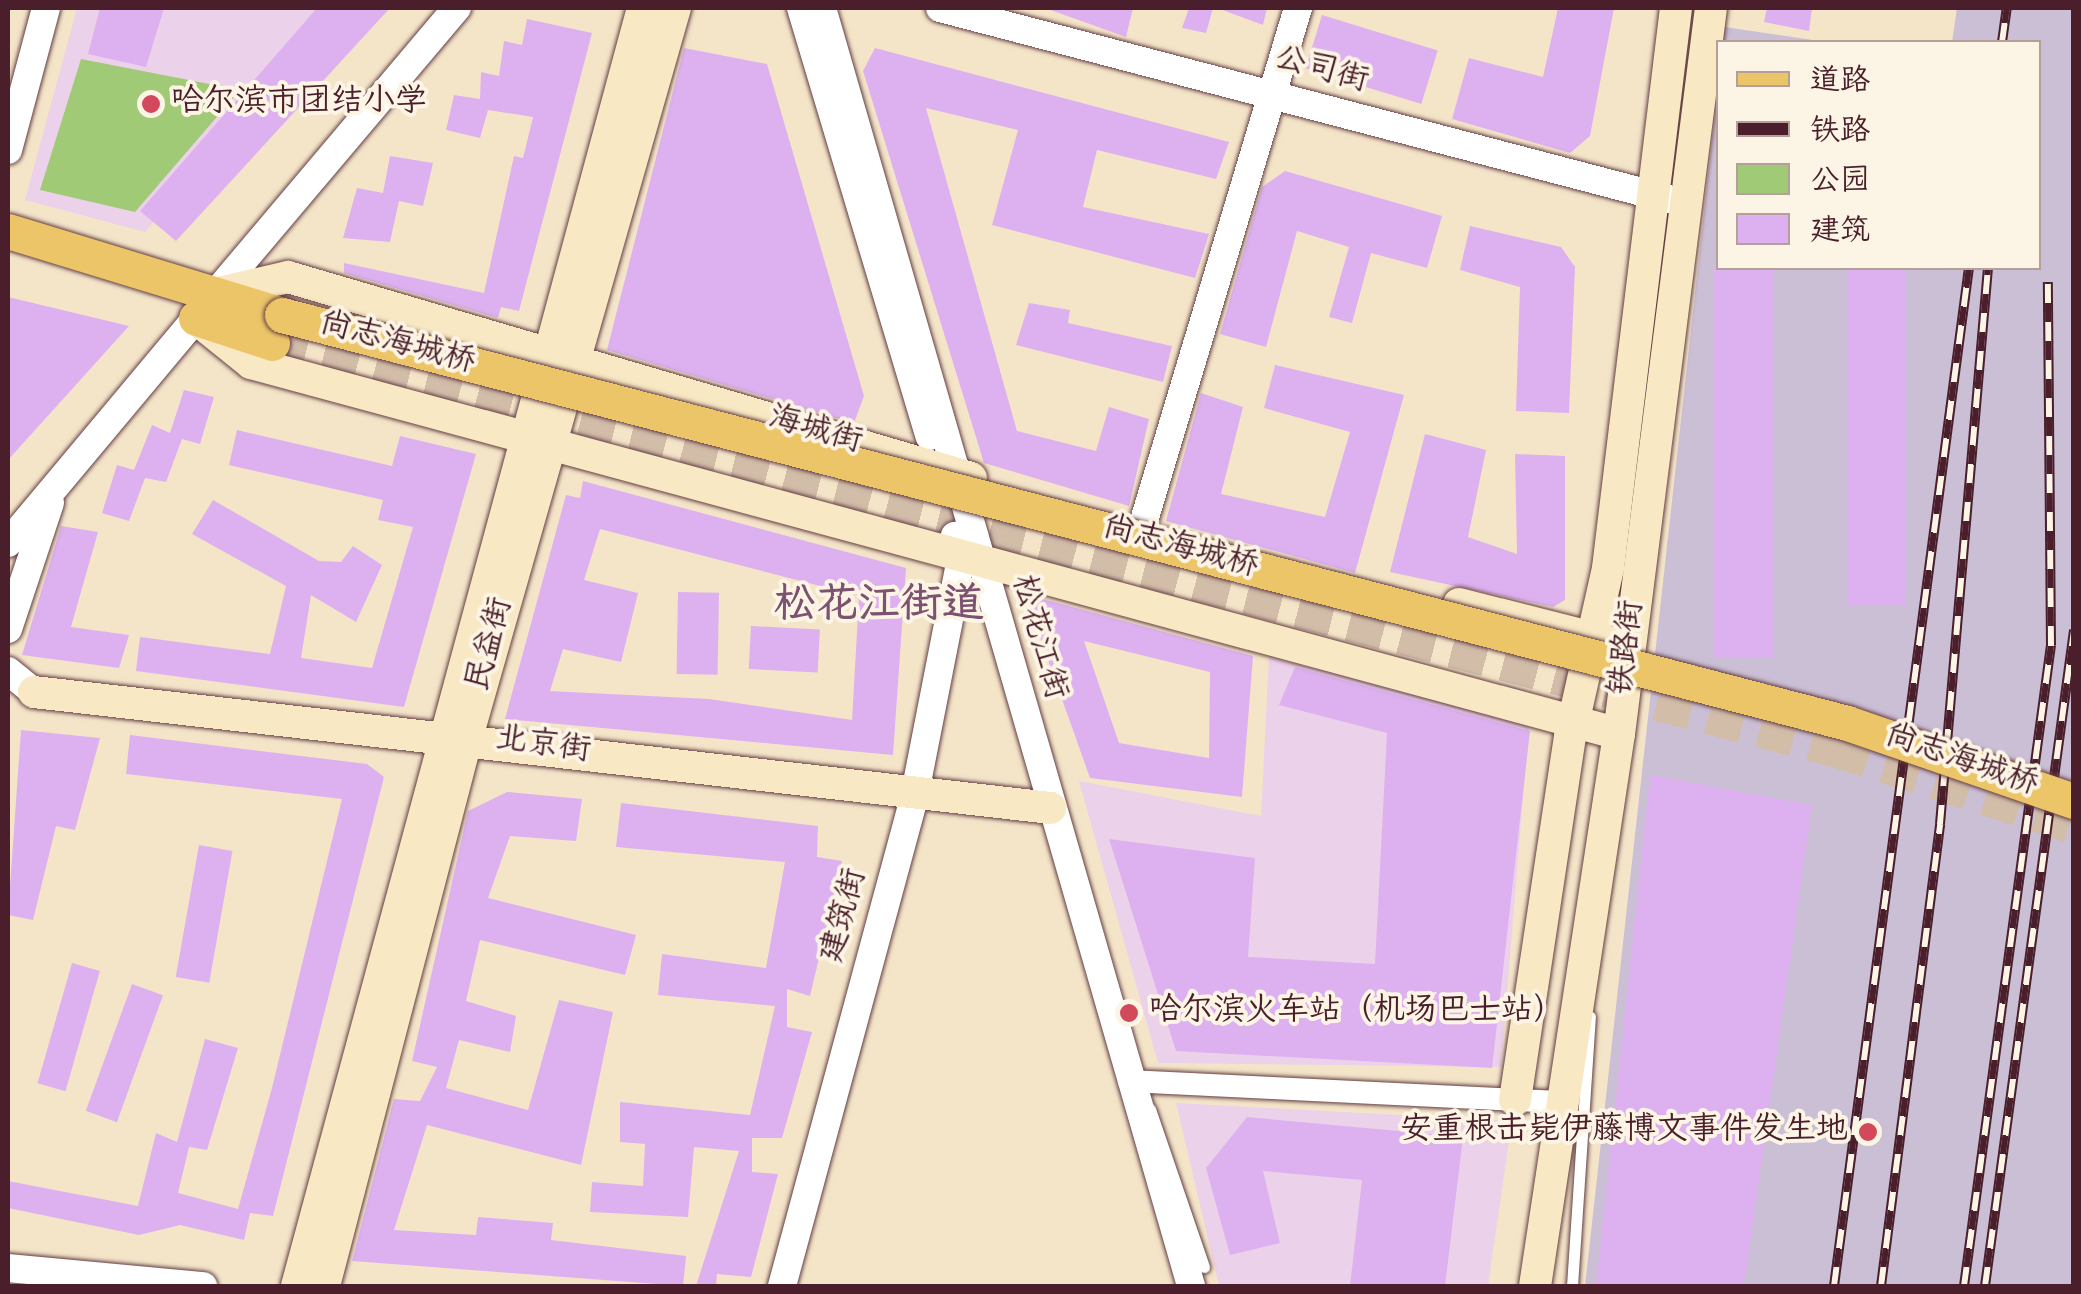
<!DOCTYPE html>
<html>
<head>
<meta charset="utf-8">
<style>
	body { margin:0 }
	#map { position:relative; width:2081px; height:1294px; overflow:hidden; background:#f4e5c9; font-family:"Gochi Hand","LXGW WenKai TC",sans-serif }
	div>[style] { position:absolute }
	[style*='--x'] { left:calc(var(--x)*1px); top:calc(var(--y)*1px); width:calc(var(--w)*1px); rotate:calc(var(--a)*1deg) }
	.built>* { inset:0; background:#ecd1ea }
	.industrial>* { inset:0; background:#cbbfd5 }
	.green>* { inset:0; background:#a1ca76 }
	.building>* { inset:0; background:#ddb1f0; transform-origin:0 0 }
	.primary-tunnel>* { height:35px; margin-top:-17.5px; transform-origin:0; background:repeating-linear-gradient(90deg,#d2bda9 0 35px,transparent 0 53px) }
	.roads { filter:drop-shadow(0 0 2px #643d43) drop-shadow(0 0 2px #643d43) }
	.service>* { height:11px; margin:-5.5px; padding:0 5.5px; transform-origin:5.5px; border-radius:5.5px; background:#fff }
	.minor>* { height:22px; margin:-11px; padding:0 11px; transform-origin:11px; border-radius:11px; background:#fff }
	.tertiary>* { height:28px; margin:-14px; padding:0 14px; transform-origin:14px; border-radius:14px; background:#fff }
	.secondary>* { height:32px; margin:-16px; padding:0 16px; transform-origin:16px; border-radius:16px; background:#f8e8c3 }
	.primary>* { height:35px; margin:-17.5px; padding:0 17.5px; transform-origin:17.5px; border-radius:17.5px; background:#edc569 }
	.rail>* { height:10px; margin-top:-5px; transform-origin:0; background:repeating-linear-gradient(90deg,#fcf5e5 0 19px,#4a1f2b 0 38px); box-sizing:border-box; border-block:2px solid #4a1f2b }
	.bridges { filter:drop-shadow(0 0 2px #643d43) drop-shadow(0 0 2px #643d43) }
	.primary-bridge>* { height:35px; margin:-17.5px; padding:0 17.5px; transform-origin:17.5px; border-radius:17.5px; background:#edc569 }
	.dots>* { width:28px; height:28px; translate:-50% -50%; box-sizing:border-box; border:5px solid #fcf5e5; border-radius:50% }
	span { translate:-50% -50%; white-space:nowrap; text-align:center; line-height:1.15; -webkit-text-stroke:8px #fcf5e5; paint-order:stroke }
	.street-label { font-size:32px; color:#4a1f2b }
	.poi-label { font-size:32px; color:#4a1f2b }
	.left { translate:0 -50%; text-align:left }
	.right { translate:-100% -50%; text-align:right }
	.district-label { font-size:42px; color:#7d5270; font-weight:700 }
	.frame { position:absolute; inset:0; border:10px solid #4a1f2b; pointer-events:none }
	.legend { position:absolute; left:1716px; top:40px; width:325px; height:230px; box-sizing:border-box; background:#fcf5e5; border:2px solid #b59f9b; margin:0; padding:12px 18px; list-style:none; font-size:30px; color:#4a1f2b }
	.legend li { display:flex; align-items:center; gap:20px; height:50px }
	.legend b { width:50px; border:2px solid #b59f9b }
</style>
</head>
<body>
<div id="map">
	<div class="built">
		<div style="clip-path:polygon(77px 8px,332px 8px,145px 232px,25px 200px)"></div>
		<div style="clip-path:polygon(1269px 657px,1529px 725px,1501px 1067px,1158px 1063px,1079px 781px,1261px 816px)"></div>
		<div style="clip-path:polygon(1176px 1103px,1512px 1121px,1488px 1286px,1219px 1286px)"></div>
	</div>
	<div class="industrial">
		<div style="clip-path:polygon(1957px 8px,2073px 8px,2073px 1286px,1585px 1286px,1718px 86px,1718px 268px,2038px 268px,2038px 42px,1952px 42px)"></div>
		<div style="clip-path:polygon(1725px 27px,1826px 42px,1723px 42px)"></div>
	</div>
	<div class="green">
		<div style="clip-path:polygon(81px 59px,240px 90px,135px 212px,40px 190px)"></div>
	</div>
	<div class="building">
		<div style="clip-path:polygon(100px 8px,164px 8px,146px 67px,88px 54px)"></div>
		<div style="clip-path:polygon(317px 8px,390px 8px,176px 241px,140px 211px)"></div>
		<div style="clip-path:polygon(1045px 8px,1133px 8px,1126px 37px)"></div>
		<div style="clip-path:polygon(1189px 8px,1213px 8px,1206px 33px,1182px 28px)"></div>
		<div style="clip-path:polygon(1217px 8px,1267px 8px,1263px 25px)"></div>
		<div style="clip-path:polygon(1558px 8px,1614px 8px,1590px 136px,1570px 153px,1452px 119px,1469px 58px,1543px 77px)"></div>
		<div style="clip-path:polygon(1767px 8px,1812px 8px,1809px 31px,1764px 22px)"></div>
		<div style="left:1322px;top:15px;width:121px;height:56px;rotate:17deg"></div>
		<div style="clip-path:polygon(527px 19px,592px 33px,519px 311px,501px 307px,498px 318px,344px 273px,344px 263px,484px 293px,514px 156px,523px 158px,533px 117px,488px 110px,480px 138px,446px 130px,454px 95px,480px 99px,481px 72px,499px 76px,504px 41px,522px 45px)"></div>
		<div style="clip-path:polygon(684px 48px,767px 64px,864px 396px,854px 423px,607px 350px)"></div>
		<div style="clip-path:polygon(875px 48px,1229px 142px,1216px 179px,1097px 150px,1083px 207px,1209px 234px,1195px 278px,992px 225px,1018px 130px,926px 108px,1017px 431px,1096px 451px,1109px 407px,1149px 419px,1129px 506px,984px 463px,863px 71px)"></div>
		<div style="clip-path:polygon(390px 156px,433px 163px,423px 206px,399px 201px,390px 242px,343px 238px,357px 188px,383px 193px)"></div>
		<div style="clip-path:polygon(1285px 171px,1442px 216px,1427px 268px,1371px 253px,1352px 323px,1329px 317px,1349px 247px,1297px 231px,1266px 347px,1220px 334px,1262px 187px)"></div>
		<div style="clip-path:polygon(1470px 226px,1561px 247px,1575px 267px,1569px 413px,1516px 411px,1520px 287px,1460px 270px)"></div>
		<div style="left:1714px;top:268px;width:60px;height:390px"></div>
		<div style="left:1848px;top:268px;width:57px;height:338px"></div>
		<div style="clip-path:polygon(8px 297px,129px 326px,8px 460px)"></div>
		<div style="clip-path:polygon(1029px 303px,1070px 310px,1068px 323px,1172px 346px,1163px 382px,1016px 345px)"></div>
		<div style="clip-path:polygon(1275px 365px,1404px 395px,1355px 573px,1166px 521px,1201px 393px,1243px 407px,1221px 494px,1325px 517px,1350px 432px,1264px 408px)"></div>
		<div style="clip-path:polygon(184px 390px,214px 397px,200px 444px,182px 439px,166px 482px,145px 478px,129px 521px,102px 513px,117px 465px,134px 470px,152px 425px,170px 433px)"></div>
		<div style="clip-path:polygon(237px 430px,392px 466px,400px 436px,476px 454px,404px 707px,136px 671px,140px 637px,270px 654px,286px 586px,192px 534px,213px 500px,319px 561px,341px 562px,353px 546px,382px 565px,356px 622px,311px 595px,301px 658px,372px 668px,413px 527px,378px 520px,383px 500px,229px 465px)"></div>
		<div style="clip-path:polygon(1425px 434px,1486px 450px,1468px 537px,1517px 554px,1515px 454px,1565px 456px,1565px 600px,1553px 607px,1390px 572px)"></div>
		<div style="clip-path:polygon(evenodd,583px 481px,906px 568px,893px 755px,505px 719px,566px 495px,580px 498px,583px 481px,600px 529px,859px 596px,852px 720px,709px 699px,550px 691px,563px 649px,621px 662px,638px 593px,584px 580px,600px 529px)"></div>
		<div style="clip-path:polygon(61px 526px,98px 532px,71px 627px,129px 635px,119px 668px,22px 655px)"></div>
		<div style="left:678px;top:592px;width:41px;height:82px;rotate:1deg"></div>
		<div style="clip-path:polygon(evenodd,1043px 599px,1253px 656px,1242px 797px,1090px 778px,1030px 609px,1043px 599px,1084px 641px,1210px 672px,1209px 758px,1119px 743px,1084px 641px)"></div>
		<div style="left:751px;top:626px;width:69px;height:43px;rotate:3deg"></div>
		<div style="clip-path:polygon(1295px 667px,1530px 731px,1492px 1068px,1176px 1051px,1109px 839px,1255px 858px,1248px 957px,1375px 964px,1387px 733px,1279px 705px)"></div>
		<div style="clip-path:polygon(21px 730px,100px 738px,75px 830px,56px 826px,33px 920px,8px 915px)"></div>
		<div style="clip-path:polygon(130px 735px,367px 764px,384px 777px,273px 1216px,250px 1213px,244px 1240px,180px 1225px,139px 1235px,8px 1208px,8px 1181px,138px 1206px,156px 1133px,177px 1142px,205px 1039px,238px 1048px,207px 1150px,189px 1147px,178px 1193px,238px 1209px,272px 1088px,342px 799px,126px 774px)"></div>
		<div style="clip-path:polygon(1650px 775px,1812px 805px,1744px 1286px,1596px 1286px)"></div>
		<div style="clip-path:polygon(507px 792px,582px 799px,576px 841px,510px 836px,488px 898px,636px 935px,625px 975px,480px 940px,466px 1001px,516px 1016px,510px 1052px,459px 1040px,446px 1088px,528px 1110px,559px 1000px,613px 1012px,581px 1165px,427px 1125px,394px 1230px,476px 1235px,478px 1217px,553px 1223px,551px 1240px,686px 1256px,683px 1286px,352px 1261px,394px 1099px,420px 1101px,437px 1067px,412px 1061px,468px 811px)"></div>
		<div style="clip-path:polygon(621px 803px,818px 826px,817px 857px,842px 861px,810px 996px,787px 989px,787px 1027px,812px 1032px,782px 1138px,752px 1138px,752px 1172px,778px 1174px,751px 1277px,717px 1274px,716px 1286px,696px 1286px,739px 1151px,694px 1147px,688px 1217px,590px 1212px,592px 1182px,643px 1186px,645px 1144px,620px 1142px,620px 1102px,750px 1115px,775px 1006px,658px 995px,662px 954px,766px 968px,785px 862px,616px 847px)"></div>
		<div style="left:199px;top:845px;width:34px;height:134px;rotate:10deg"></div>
		<div style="left:72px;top:963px;width:29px;height:125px;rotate:16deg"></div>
		<div style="left:132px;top:984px;width:33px;height:135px;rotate:20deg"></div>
		<div style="clip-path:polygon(1247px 1117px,1463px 1137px,1445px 1286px,1350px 1286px,1362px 1180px,1263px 1171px,1280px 1243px,1230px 1255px,1206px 1168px)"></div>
	</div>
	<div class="primary-tunnel">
		<div style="--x:272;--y:343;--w:1614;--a:14.57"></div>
		<div style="--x:1834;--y:749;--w:252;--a:17.8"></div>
	</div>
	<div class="roads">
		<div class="service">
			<div style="--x:1150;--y:1109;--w:167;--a:71.1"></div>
			<div style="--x:1572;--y:1286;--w:270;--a:-86.2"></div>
		</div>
		<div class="minor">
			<div style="--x:1129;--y:1081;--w:435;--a:2.8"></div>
		</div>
		<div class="tertiary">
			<div style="--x:801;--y:8;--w:447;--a:73.3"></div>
			<div style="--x:822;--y:8;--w:1330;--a:73.89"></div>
			<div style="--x:940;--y:8;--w:769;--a:14.69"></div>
			<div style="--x:8;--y:150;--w:147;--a:-75"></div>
			<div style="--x:215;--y:294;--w:375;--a:-49.8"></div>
			<div style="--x:1143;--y:524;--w:539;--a:-73.28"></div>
			<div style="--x:8;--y:543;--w:293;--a:-50.1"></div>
			<div style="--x:8;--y:629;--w:133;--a:-71.6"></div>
			<div style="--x:8;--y:671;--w:33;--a:39"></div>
			<div style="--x:8;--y:1268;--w:196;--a:5.3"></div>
			<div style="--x:782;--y:1286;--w:506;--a:-74.86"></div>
			<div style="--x:914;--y:798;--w:244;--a:-78.9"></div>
			<div style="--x:961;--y:559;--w:24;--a:-105"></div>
		</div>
		<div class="secondary">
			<div style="--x:215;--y:294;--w:75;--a:-13.1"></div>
			<div style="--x:288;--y:277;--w:712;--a:16.4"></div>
			<div style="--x:199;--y:321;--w:67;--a:38.9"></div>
			<div style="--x:251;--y:363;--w:1417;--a:15.17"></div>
			<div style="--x:1459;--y:604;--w:175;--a:14.2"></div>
			<div style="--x:34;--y:692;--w:1023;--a:6.51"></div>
			<div style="--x:1515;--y:1100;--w:367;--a:-81.4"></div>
			<div style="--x:1570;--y:737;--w:173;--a:-77.3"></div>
			<div style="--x:1608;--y:568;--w:564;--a:-83.08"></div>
			<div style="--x:297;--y:1286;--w:1324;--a:-74.85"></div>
			<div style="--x:324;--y:1286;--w:567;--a:-75.4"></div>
			<div style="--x:467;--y:737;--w:758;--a:-74.08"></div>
			<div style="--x:1535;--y:1286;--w:558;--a:-81.35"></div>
			<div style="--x:1619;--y:734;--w:732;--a:-82.78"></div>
		</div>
		<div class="primary">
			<div style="--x:8;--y:231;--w:287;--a:17"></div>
			<div style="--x:196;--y:318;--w:80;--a:18.2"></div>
		</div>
	</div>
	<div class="rail">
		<div style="--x:2002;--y:42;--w:34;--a:-82"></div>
		<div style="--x:1834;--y:1286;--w:1027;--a:-82.45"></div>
		<div style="--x:1881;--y:1286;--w:466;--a:-82.7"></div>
		<div style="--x:1940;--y:824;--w:558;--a:-85.07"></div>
		<div style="--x:1964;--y:1286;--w:647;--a:-82.27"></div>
		<div style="--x:2051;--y:645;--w:363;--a:-90.5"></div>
		<div style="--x:1985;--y:1286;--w:662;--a:-82.27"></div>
	</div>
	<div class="bridges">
		<div class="primary-bridge">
			<div style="--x:282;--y:315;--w:1617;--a:14.61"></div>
			<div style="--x:1847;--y:723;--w:240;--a:19"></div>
		</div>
	</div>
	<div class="dots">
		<div style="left:151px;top:104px;background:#d1495b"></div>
		<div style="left:1129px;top:1013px;background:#d1495b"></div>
		<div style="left:1868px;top:1132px;background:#d1495b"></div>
	</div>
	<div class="street-label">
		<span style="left:1321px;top:72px;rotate:15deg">公司街</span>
		<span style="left:397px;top:345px;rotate:15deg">尚志海城桥</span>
		<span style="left:815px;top:432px;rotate:16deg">海城街</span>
		<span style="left:1180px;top:549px;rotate:15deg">尚志海城桥</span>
		<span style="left:1037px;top:638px;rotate:74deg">松花江街</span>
		<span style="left:492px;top:645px;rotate:-75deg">民益街</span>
		<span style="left:1629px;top:648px;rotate:-83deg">铁路街</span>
		<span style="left:543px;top:747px;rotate:8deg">北京街</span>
		<span style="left:1961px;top:762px;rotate:19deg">尚志海城桥</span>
		<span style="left:846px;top:916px;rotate:-75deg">建筑街</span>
	</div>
	<div class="poi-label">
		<span class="left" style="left:171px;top:104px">哈尔滨市团结小学</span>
		<span class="left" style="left:1149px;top:1013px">哈尔滨火车站（机场巴士站）</span>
		<span class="right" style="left:1848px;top:1132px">安重根击毙伊藤博文事件发生地</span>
	</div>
	<div class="district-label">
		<span style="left:879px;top:609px">松花江街道</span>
	</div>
	<div class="frame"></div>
	<ul class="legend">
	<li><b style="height:12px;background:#edc569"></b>道路</li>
	<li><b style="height:12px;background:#4a1f2b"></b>铁路</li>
	<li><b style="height:28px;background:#a1ca76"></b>公园</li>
	<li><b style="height:28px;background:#ddb1f0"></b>建筑</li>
	</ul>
</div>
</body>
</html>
